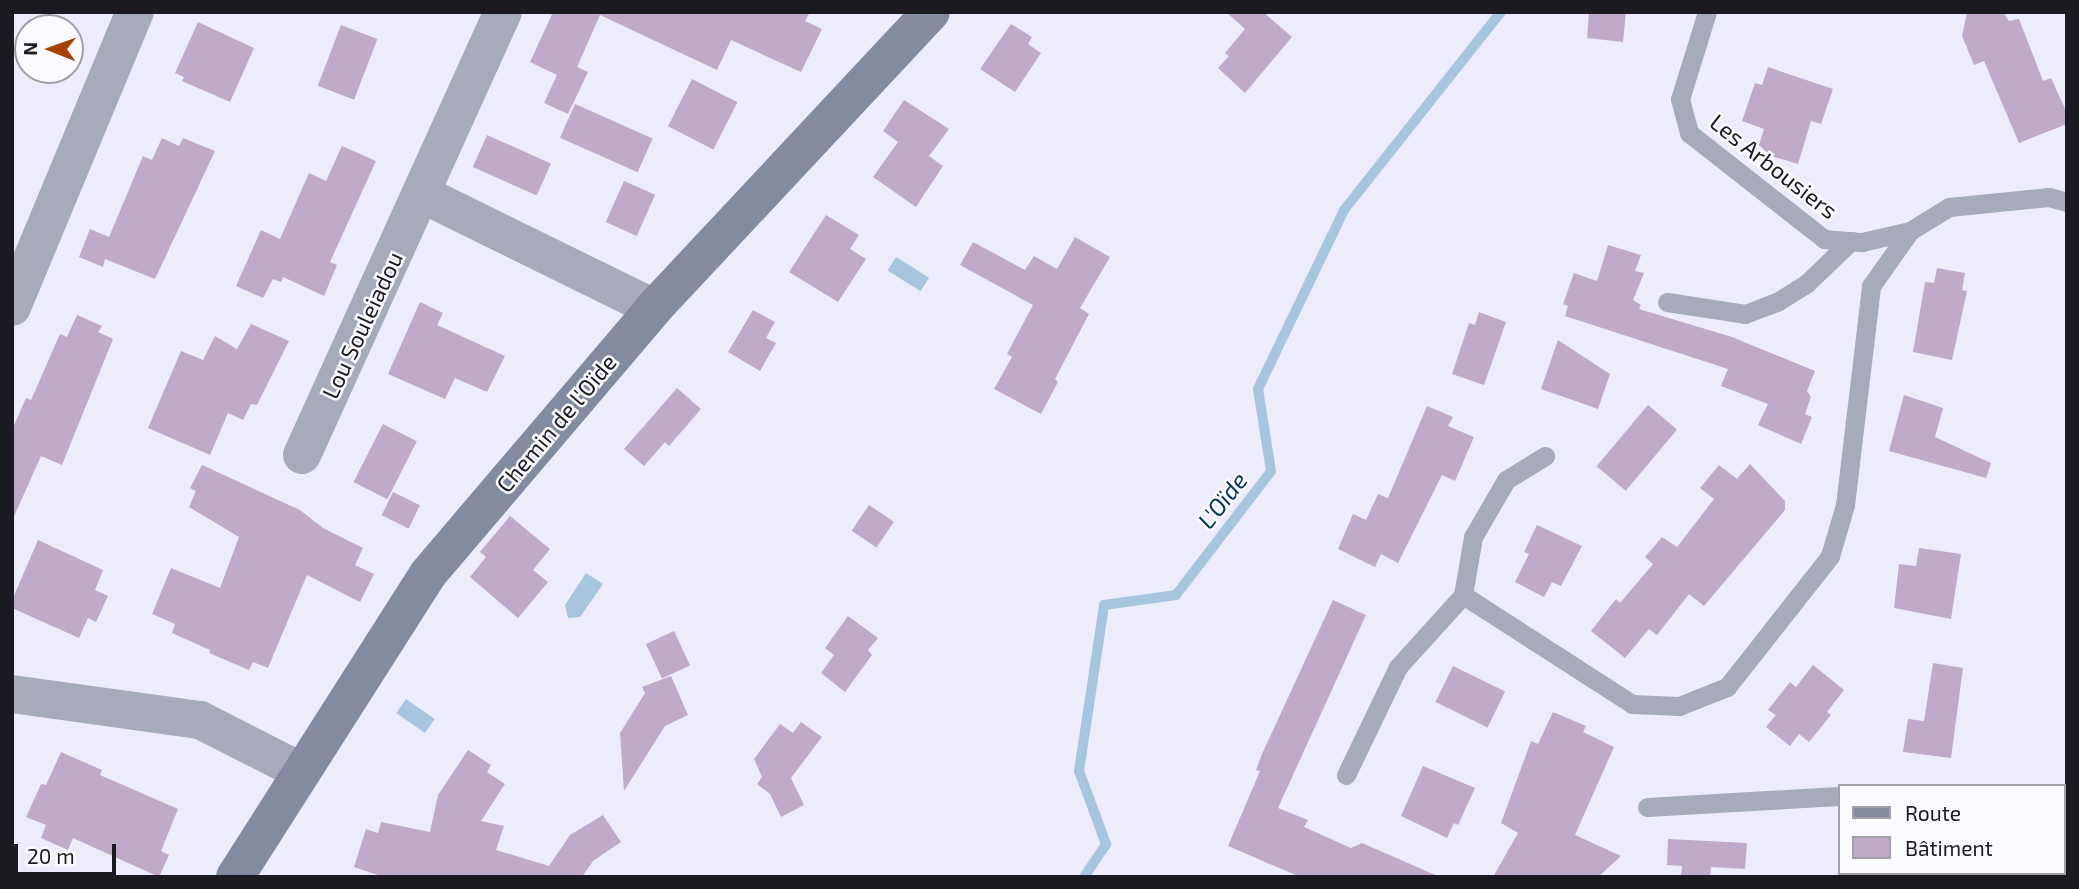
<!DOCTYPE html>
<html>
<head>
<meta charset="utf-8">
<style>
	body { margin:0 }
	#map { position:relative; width:2079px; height:889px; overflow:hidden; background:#edecfc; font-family:"Exo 2",sans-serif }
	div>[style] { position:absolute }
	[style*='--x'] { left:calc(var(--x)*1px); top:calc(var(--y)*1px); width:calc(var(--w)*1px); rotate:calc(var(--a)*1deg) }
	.water>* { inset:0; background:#a8c5e0; transform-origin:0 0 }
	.stream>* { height:10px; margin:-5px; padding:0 5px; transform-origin:5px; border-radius:5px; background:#a8c5e0 }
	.building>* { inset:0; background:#bfaaca; transform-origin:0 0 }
	.lane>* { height:19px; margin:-9.5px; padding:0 9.5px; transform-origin:9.5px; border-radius:9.5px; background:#a5abba }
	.street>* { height:38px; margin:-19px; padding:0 19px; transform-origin:19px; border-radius:19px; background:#a5abba }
	.secondary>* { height:38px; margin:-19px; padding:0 19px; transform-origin:19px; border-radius:19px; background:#838ba0 }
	span { translate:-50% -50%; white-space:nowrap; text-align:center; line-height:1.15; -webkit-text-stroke:5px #fbfaff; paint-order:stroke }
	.street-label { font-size:23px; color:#1b1a21 }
	.water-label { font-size:24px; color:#013456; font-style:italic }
	.frame { position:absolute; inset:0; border:14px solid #1b1a21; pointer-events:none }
	.legend { position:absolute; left:1838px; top:784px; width:228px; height:91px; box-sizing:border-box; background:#fbfaff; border:2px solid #a1a0a6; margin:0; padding:9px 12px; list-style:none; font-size:21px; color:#1b1a21 }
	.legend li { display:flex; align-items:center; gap:14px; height:35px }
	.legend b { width:35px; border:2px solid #a1a0a6 }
	.north { position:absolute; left:14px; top:14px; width:70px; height:70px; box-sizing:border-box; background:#fbfaff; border:2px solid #a1a0a6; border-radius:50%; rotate:271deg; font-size:19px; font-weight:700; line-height:28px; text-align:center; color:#1b1a21 }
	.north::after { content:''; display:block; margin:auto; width:24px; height:32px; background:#a44200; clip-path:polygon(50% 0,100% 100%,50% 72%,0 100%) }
	.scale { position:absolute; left:14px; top:844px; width:102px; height:32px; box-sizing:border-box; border:4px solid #1b1a21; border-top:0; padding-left:9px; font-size:21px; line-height:24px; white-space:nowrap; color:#1b1a21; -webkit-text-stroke:5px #fbfaff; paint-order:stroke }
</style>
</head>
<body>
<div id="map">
	<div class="water">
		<div style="left:896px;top:257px;width:39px;height:16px;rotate:32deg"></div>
		<div style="clip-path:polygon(586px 573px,603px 584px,580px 617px,568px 618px,565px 605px)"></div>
		<div style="left:406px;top:699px;width:35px;height:17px;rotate:35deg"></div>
	</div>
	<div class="stream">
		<div style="--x:1084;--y:877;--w:40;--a:-56"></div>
		<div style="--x:1106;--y:844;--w:78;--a:-110.3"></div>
		<div style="--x:1079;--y:771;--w:168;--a:-81.4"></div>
		<div style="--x:1104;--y:605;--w:73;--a:-7.9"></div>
		<div style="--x:1176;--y:595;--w:156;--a:-52.5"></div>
		<div style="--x:1271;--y:471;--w:83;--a:-99"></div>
		<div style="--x:1258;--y:389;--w:199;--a:-64.3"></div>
		<div style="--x:1344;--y:210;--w:253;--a:-51.6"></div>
	</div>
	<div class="building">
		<div style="clip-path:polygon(553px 12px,810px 12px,805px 21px,822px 29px,801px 72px,731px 40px,717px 70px,600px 15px,577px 67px,588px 72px,568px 114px,544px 103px,557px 75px,530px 62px)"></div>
		<div style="clip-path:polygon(1226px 12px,1263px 12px,1292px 37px,1245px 93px,1218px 68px,1229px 56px,1225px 53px,1245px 29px)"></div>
		<div style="clip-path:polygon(1589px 12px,1626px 12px,1623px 42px,1587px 38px)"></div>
		<div style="clip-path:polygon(1967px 12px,2003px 12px,2009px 21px,2019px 19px,2043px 81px,2051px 78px,2067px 113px,2067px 124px,2019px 143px,1984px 61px,1974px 65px,1962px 36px)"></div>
		<div style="clip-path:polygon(198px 22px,254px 48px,230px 102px,182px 81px,184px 77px,175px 73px)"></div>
		<div style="clip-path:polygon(1011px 24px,1032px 37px,1028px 44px,1041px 53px,1015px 92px,980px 69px)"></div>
		<div style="left:341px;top:25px;width:39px;height:65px;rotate:21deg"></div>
		<div style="clip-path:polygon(1768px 67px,1833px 89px,1821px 124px,1811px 121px,1798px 164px,1771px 156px,1759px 145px,1764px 129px,1742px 121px,1755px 83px,1762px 85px)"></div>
		<div style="left:692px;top:79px;width:51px;height:53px;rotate:27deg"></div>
		<div style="clip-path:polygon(904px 100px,949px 129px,929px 156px,943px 166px,916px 207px,873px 177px,898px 142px,883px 131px)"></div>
		<div style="left:575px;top:104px;width:85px;height:37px;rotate:24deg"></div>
		<div style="left:487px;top:135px;width:70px;height:35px;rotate:24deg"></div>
		<div style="clip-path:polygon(162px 138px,179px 146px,183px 138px,215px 151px,155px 279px,105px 259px,103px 267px,79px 257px,90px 229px,109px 237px,143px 156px,152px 160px)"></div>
		<div style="clip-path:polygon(342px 146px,376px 161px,330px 262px,337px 265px,324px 296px,283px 277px,281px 282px,273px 279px,263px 298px,236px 286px,261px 230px,280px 239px,309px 173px,326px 181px)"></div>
		<div style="left:624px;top:181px;width:34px;height:45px;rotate:24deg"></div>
		<div style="clip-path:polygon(826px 215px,859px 235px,850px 249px,866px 259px,838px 302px,789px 272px)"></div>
		<div style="clip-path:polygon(1075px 237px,1110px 257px,1080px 308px,1089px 314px,1055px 379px,1058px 382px,1041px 414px,994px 389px,1012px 357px,1007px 354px,1033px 305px,960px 265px,973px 242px,1025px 270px,1034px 256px,1057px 269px)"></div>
		<div style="clip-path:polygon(1608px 245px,1641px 255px,1635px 271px,1644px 273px,1633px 300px,1641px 305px,1639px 309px,1732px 337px,1815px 371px,1807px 391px,1811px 397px,1805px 414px,1812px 417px,1801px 444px,1758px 425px,1768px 404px,1721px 386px,1728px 369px,1565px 316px,1568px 306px,1563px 304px,1574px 273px,1597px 281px)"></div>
		<div style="clip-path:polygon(1937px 268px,1965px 273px,1962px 290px,1967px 291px,1952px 360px,1913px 352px,1925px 282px,1934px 283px)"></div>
		<div style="clip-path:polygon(420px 302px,443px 313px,437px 325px,505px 356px,487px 392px,455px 378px,445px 399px,388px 374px)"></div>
		<div style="clip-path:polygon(753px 310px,775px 322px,766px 338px,776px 343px,760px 371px,728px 352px)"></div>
		<div style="clip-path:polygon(1479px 312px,1506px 322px,1484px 385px,1452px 374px,1469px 323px,1475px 325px)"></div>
		<div style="clip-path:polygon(77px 315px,102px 326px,98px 332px,113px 339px,62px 465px,41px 456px,12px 521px,12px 430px,26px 398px,31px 400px,60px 334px,67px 337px)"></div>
		<div style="clip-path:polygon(251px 324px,289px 341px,257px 405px,251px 404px,243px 420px,228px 413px,210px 455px,148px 428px,181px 351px,203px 360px,215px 336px,237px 349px)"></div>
		<div style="clip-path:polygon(1558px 340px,1610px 374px,1598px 409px,1541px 389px)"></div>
		<div style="clip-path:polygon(677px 388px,701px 409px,669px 446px,665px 442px,644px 466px,624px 449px)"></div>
		<div style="clip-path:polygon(1904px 395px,1943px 408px,1935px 437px,1991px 463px,1986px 478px,1889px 451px)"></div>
		<div style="left:1648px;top:405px;width:38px;height:80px;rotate:40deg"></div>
		<div style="clip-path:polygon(1427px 406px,1453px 417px,1448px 426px,1474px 437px,1455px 481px,1442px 475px,1398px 563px,1381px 554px,1375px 567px,1338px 549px,1353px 514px,1366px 520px,1378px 494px,1388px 498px)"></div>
		<div style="left:383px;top:424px;width:38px;height:65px;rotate:27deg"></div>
		<div style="clip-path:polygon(1750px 464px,1785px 501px,1785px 510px,1704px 606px,1689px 594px,1657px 635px,1649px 629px,1625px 658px,1591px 631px,1616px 599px,1620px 603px,1653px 564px,1645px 557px,1662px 537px,1677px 547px,1714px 499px,1700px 488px,1719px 465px,1737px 479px)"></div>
		<div style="clip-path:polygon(202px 465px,300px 510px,323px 528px,363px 548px,355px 565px,374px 574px,360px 602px,307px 575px,268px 668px,253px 662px,249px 670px,209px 653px,210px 650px,172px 633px,175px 624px,152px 614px,171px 568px,220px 588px,239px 537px,189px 507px,196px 491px,190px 488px)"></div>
		<div style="left:393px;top:492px;width:30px;height:26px;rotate:26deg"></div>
		<div style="left:869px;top:505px;width:30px;height:31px;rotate:34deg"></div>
		<div style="clip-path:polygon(510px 516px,550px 549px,533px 570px,548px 582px,518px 618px,470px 577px,486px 557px,480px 552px)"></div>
		<div style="clip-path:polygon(1537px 525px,1582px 546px,1561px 586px,1552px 582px,1544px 597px,1515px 582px,1529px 554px,1524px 552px)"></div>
		<div style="clip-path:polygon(38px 540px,103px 570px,95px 590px,108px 596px,96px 622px,88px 618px,79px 638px,12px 608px,12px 600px)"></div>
		<div style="clip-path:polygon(1919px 548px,1961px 554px,1951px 619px,1894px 608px,1899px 564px,1916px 566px)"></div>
		<div style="clip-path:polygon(1333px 600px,1366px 615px,1278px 808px,1308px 820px,1304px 827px,1351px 848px,1362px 843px,1440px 877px,1300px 877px,1228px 846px,1260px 771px,1256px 770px,1262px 754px)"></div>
		<div style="clip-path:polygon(848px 616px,878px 638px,868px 650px,872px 655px,845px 692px,821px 673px,834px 655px,825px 648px)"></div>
		<div style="left:674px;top:631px;width:38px;height:31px;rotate:65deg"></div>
		<div style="clip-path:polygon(1933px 663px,1963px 668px,1951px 758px,1903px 752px,1908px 719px,1924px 721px)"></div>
		<div style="clip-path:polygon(1813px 665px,1844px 690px,1827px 712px,1831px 715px,1809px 742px,1799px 734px,1790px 746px,1766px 727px,1776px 715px,1768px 710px,1790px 682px,1796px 687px)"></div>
		<div style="left:1453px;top:666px;width:58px;height:40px;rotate:26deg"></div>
		<div style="clip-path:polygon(671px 676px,688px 715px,665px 726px,624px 791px,620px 733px,645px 693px,642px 687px)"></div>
		<div style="clip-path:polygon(1553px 712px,1586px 726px,1583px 732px,1614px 747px,1575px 835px,1621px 856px,1598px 877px,1493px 877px,1518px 833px,1501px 823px,1531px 741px,1538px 744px)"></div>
		<div style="clip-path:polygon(801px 722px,822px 737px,791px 778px,804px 805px,781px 817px,770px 794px,757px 784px,762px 777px,754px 759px,780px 724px,793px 733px)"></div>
		<div style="clip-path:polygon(468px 750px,491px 765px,487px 772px,505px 784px,481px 821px,504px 826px,496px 850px,549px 866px,570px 835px,603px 815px,621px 842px,593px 861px,582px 877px,384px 877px,354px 867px,366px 829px,378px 833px,381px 822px,430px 832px,438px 795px)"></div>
		<div style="clip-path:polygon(61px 752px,102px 770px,100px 775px,178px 809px,161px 851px,169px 855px,159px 877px,73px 838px,68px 850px,41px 838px,46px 825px,26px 817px,41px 784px,46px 785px)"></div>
		<div style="clip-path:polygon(1423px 766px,1475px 788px,1458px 825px,1454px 823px,1447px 838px,1401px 816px)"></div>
		<div style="clip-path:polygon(1668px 839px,1747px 843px,1745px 869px,1711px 867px,1710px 877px,1681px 877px,1682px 866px,1667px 865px)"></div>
	</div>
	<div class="lane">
		<div style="--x:1707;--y:12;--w:91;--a:107.2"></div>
		<div style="--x:1680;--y:99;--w:35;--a:75"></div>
		<div style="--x:1689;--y:133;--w:172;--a:38.1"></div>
		<div style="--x:1824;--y:239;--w:38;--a:5"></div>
		<div style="--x:1862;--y:242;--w:49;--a:-12.9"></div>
		<div style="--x:1667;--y:302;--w:79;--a:8.7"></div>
		<div style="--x:1745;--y:314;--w:34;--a:-21"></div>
		<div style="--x:1777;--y:302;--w:36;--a:-32"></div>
		<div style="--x:1807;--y:283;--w:61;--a:-43.7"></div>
		<div style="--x:1463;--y:595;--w:201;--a:32.8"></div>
		<div style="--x:1632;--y:704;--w:47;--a:2.4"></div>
		<div style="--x:1679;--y:706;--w:52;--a:-21.6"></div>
		<div style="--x:1727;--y:687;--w:167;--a:-51.8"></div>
		<div style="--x:1830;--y:556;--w:53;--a:-73.6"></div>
		<div style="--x:1845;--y:505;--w:221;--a:-83.2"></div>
		<div style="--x:1871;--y:286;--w:67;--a:-54.7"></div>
		<div style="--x:1910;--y:231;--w:46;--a:-31.6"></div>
		<div style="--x:1949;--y:207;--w:100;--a:-5.7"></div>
		<div style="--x:2049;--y:197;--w:19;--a:16"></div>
		<div style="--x:1346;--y:775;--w:120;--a:-64.3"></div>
		<div style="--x:1398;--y:667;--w:97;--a:-47.9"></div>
		<div style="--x:1463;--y:595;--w:59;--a:-80.2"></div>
		<div style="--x:1473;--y:537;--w:66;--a:-59.9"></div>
		<div style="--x:1506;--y:480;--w:46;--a:-31.6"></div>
		<div style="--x:1647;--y:807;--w:192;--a:-3.3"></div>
		<div style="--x:2063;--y:870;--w:4;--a:0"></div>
	</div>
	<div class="street">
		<div style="--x:422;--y:194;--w:258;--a:26.2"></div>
		<div style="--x:12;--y:307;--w:320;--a:-67.4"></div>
		<div style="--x:302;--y:455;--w:486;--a:-65.6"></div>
		<div style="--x:12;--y:694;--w:190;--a:7.9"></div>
		<div style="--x:200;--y:720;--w:114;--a:27"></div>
	</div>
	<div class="secondary">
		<div style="--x:235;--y:877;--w:359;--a:-57.5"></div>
		<div style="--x:428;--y:574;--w:349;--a:-49.6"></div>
		<div style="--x:654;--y:308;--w:405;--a:-46.9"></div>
	</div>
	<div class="street-label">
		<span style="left:1774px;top:166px;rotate:38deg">Les Arbousiers</span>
		<span style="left:362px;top:325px;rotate:-65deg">Lou Souleiadou</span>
		<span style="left:556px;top:423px;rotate:-50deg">Chemin de l'Oïde</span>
	</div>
	<div class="water-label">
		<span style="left:1222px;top:500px;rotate:-52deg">L'Oïde</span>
	</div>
	<div class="frame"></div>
	<ul class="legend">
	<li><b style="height:9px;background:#838ba0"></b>Route</li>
	<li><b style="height:19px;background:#bfaaca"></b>Bâtiment</li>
	</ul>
	<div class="north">N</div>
	<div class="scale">20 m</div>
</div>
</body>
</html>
